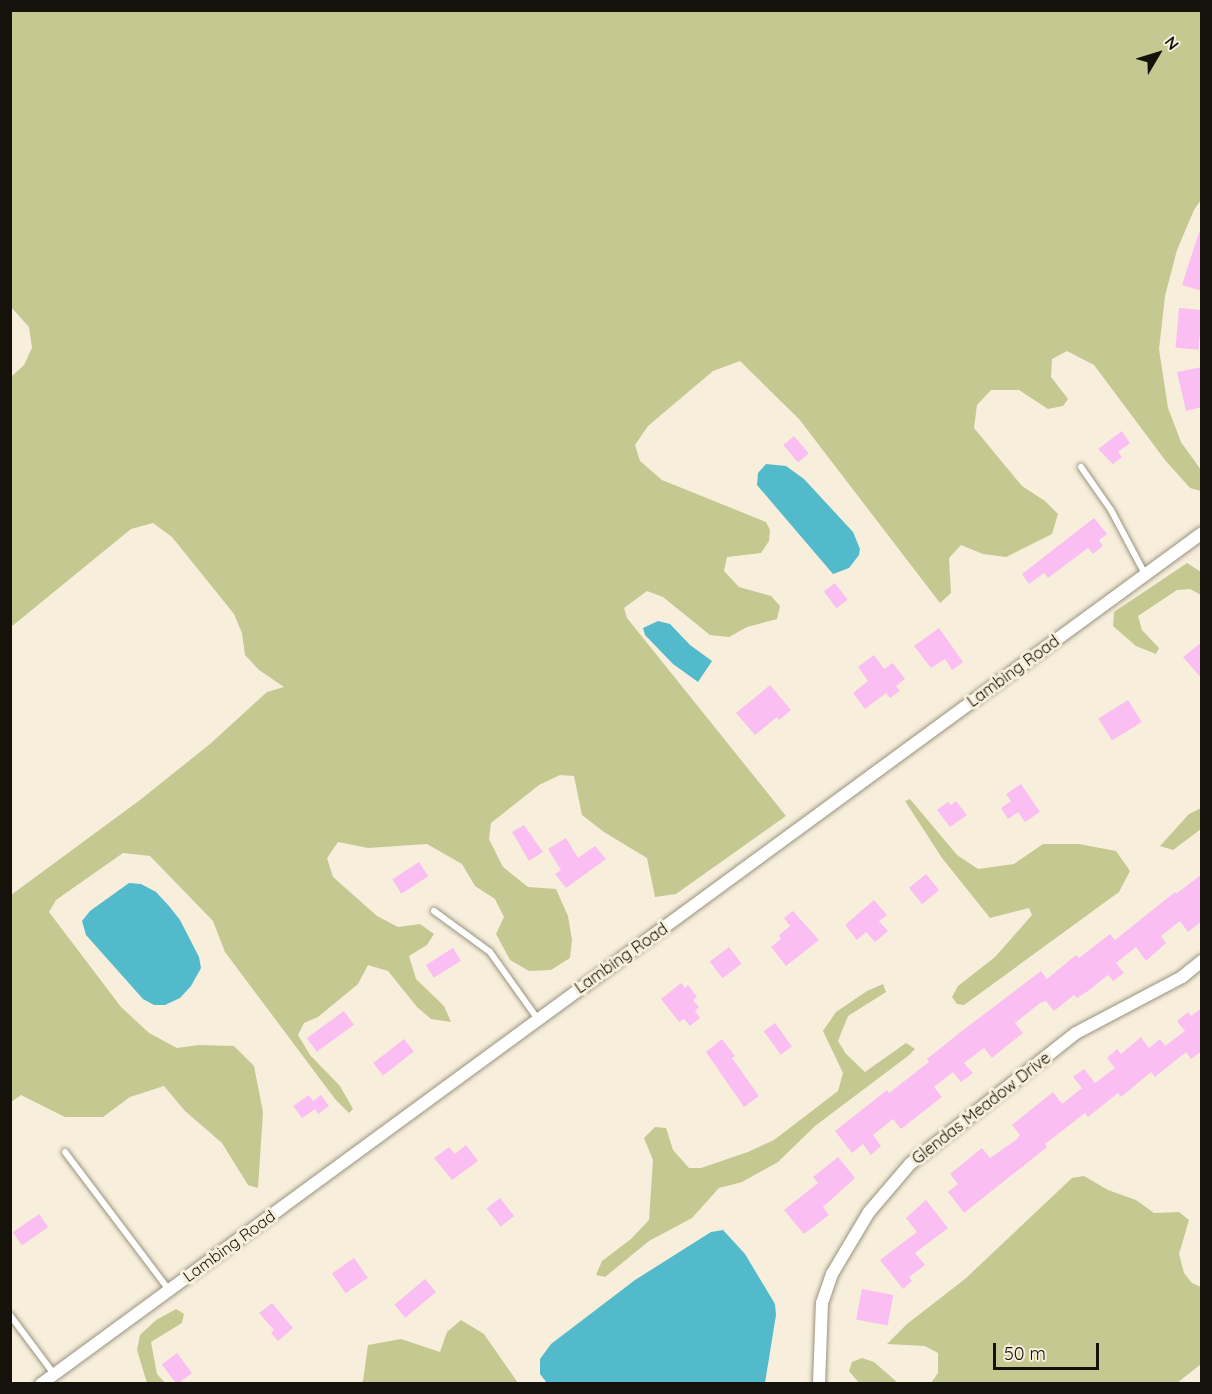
<!DOCTYPE html>
<html>
<head>
<meta charset="utf-8">
<style>
	body { margin:0 }
	#map { position:relative; width:1212px; height:1394px; overflow:hidden; background:#f7efdb; font-family:Quicksand,sans-serif }
	div>[style] { position:absolute }
	[style*='--x'] { left:calc(var(--x)*1px); top:calc(var(--y)*1px); width:calc(var(--w)*1px); rotate:calc(var(--a)*1deg) }
	.green>* { inset:0; background:#c5c891 }
	.water>* { inset:0; background:#52bacb }
	.building>* { inset:0; background:#fbbef3; transform-origin:0 0 }
	.roads { filter:drop-shadow(0 0 2px #9a9381) drop-shadow(0 0 2px #9a9381) }
	.lane>* { height:6px; margin:-3px; padding:0 3px; transform-origin:3px; border-radius:3px; background:#fff }
	.street>* { height:12px; margin:-6px; padding:0 6px; transform-origin:6px; border-radius:6px; background:#fff }
	span { translate:-50% -50%; white-space:nowrap; text-align:center; line-height:1.15; -webkit-text-stroke:6px #f7efdb; paint-order:stroke }
	.street-label { font-size:16px; color:#14120b }
	.frame { position:absolute; inset:0; border:12px solid #14120b; pointer-events:none }
	.north { position:absolute; left:1128px; top:24px; width:60px; height:60px; -webkit-text-stroke:4px #f7efdb; paint-order:stroke; rotate:52deg; font-size:16px; font-weight:700; line-height:24px; text-align:center; color:#14120b }
	.north::after { content:''; display:block; margin:auto; width:21px; height:27px; background:#14120b; clip-path:polygon(50% 0,100% 100%,50% 72%,0 100%) }
	.scale { position:absolute; left:993px; top:1343px; width:106px; height:27px; box-sizing:border-box; border:3px solid #14120b; border-top:0; padding-left:8px; font-size:18px; line-height:21px; white-space:nowrap; color:#14120b; -webkit-text-stroke:4px #f7efdb; paint-order:stroke }
</style>
</head>
<body>
<div id="map">
	<div class="green">
		<div style="clip-path:polygon(11px 10px,1201px 11px,1201px 200px,1194px 210px,1177px 250px,1165px 296px,1159px 349px,1168px 408px,1181px 442px,1201px 470px,1201px 491px,1190px 488px,1165px 460px,1094px 365px,1067px 351px,1052px 359px,1051px 377px,1068px 399px,1063px 406px,1048px 409px,1019px 390px,991px 390px,977px 405px,974px 428px,1022px 486px,1045px 501px,1058px 514px,1052px 534px,1006px 557px,983px 554px,961px 545px,949px 558px,951px 593px,940px 603px,799px 419px,740px 361px,713px 371px,648px 426px,635px 445px,640px 461px,662px 480px,766px 522px,770px 530px,769px 541px,761px 553px,727px 557px,724px 571px,739px 587px,771px 596px,780px 606px,777px 619px,747px 627px,729px 637px,710px 635px,663px 597px,647px 591px,624px 608px,627px 618px,786px 816px,676px 894px,655px 897px,647px 858px,604px 832px,582px 815px,574px 776px,560px 775px,539px 785px,491px 823px,489px 839px,503px 867px,528px 887px,556px 889px,568px 916px,572px 940px,570px 958px,551px 970px,529px 971px,510px 960px,496px 934px,504px 917px,495px 899px,475px 886px,462px 864px,427px 844px,368px 848px,338px 842px,327px 858px,333px 877px,377px 916px,398px 927px,420px 924px,434px 934px,427px 945px,409px 956px,416px 979px,444px 1006px,451px 1022px,431px 1019px,417px 1007px,388px 971px,368px 965px,358px 984px,318px 1017px,304px 1023px,298px 1035px,310px 1055px,340px 1086px,353px 1109px,349px 1113px,335px 1099px,225px 952px,213px 921px,150px 856px,123px 853px,56px 900px,49px 912px,121px 1007px,149px 1033px,177px 1048px,199px 1045px,234px 1046px,254px 1066px,263px 1112px,258px 1188px,248px 1185px,222px 1143px,185px 1111px,164px 1086px,130px 1097px,103px 1117px,65px 1117px,21px 1095px,11px 1102px,11px 895px,140px 800px,210px 744px,267px 692px,284px 687px,259px 670px,245px 655px,242px 633px,234px 614px,172px 537px,153px 523px,131px 529px,11px 627px,11px 377px,24px 365px,32px 348px,29px 327px,11px 307px)"></div>
		<div style="clip-path:polygon(1187px 563px,1201px 572px,1201px 595px,1190px 589px,1177px 590px,1138px 616px,1142px 630px,1159px 648px,1156px 654px,1136px 646px,1113px 626px,1114px 612px)"></div>
		<div style="clip-path:polygon(910px 799px,957px 855px,978px 869px,1014px 864px,1043px 844px,1079px 844px,1116px 851px,1130px 871px,1119px 892px,964px 1005px,957px 1004px,952px 997px,958px 986px,995px 957px,1032px 915px,1029px 908px,990px 918px,942px 858px,905px 801px)"></div>
		<div style="clip-path:polygon(1201px 808px,1201px 829px,1173px 850px,1160px 846px,1189px 814px)"></div>
		<div style="clip-path:polygon(883px 984px,886px 992px,848px 1016px,838px 1041px,846px 1054px,865px 1072px,906px 1043px,915px 1049px,908px 1056px,815px 1126px,778px 1162px,742px 1182px,719px 1188px,692px 1218px,649px 1241px,605px 1277px,596px 1275px,602px 1261px,631px 1239px,649px 1220px,653px 1160px,644px 1138px,655px 1127px,666px 1128px,673px 1150px,689px 1168px,701px 1168px,748px 1152px,774px 1140px,838px 1091px,843px 1073px,823px 1031px,836px 1012px,867px 991px)"></div>
		<div style="clip-path:polygon(1084px 1176px,1108px 1190px,1136px 1200px,1154px 1213px,1179px 1212px,1189px 1220px,1179px 1254px,1184px 1273px,1192px 1283px,1201px 1287px,1201px 1364px,1177px 1383px,931px 1383px,938px 1373px,938px 1353px,925px 1346px,887px 1344px,907px 1324px,965px 1279px,1072px 1178px)"></div>
		<div style="clip-path:polygon(176px 1309px,184px 1314px,182px 1323px,151px 1342px,157px 1374px,165px 1383px,147px 1383px,137px 1350px,140px 1335px,156px 1320px)"></div>
		<div style="clip-path:polygon(461px 1320px,484px 1334px,518px 1383px,359px 1383px,363px 1381px,368px 1345px,401px 1339px,440px 1352px,447px 1332px)"></div>
		<div style="clip-path:polygon(862px 1358px,874px 1362px,898px 1383px,859px 1383px,849px 1371px,852px 1362px)"></div>
	</div>
	<div class="water">
		<div style="clip-path:polygon(766px 464px,786px 466px,804px 479px,853px 532px,860px 549px,859px 555px,849px 568px,833px 574px,757px 485px,758px 473px)"></div>
		<div style="clip-path:polygon(658px 621px,670px 624px,690px 645px,712px 661px,698px 682px,673px 664px,645px 635px,643px 628px)"></div>
		<div style="clip-path:polygon(129px 883px,141px 884px,156px 892px,169px 906px,180px 920px,199px 957px,201px 968px,191px 986px,180px 998px,165px 1005px,154px 1005px,143px 999px,86px 935px,82px 921px,90px 911px)"></div>
		<div style="clip-path:polygon(723px 1230px,745px 1254px,775px 1304px,776px 1315px,765px 1383px,547px 1383px,540px 1374px,540px 1359px,551px 1344px,635px 1280px,711px 1232px)"></div>
	</div>
	<div class="building">
		<div style="clip-path:polygon(1199px 232px,1202px 233px,1202px 291px,1182px 285px)"></div>
		<div style="left:1179px;top:308px;width:23px;height:40px;rotate:5deg"></div>
		<div style="clip-path:polygon(1202px 367px,1202px 407px,1186px 411px,1177px 372px)"></div>
		<div style="clip-path:polygon(1122px 431px,1130px 443px,1118px 452px,1122px 457px,1113px 464px,1098px 449px)"></div>
		<div style="left:794px;top:436px;width:23px;height:14px;rotate:50deg"></div>
		<div style="clip-path:polygon(1094px 518px,1107px 534px,1099px 540px,1103px 546px,1093px 554px,1088px 548px,1048px 578px,1044px 573px,1029px 584px,1022px 574px)"></div>
		<div style="left:835px;top:583px;width:21px;height:14px;rotate:53deg"></div>
		<div style="clip-path:polygon(939px 628px,963px 662px,952px 670px,945px 659px,931px 668px,914px 646px)"></div>
		<div style="clip-path:polygon(1202px 642px,1202px 679px,1183px 657px)"></div>
		<div style="clip-path:polygon(874px 655px,884px 669px,893px 663px,905px 679px,896px 686px,900px 691px,890px 698px,886px 693px,865px 709px,853px 693px,868px 681px,858px 667px)"></div>
		<div style="clip-path:polygon(770px 685px,791px 710px,779px 720px,777px 717px,755px 735px,736px 713px)"></div>
		<div style="left:1128px;top:700px;width:26px;height:35px;rotate:58deg"></div>
		<div style="clip-path:polygon(1021px 784px,1040px 812px,1025px 822px,1018px 812px,1008px 819px,1001px 808px,1011px 801px,1006px 794px)"></div>
		<div style="clip-path:polygon(956px 801px,967px 815px,950px 827px,937px 810px,948px 802px,951px 805px)"></div>
		<div style="clip-path:polygon(524px 825px,543px 852px,529px 861px,512px 832px)"></div>
		<div style="clip-path:polygon(566px 838px,578px 858px,595px 846px,606px 859px,566px 888px,555px 874px,561px 870px,548px 849px)"></div>
		<div style="left:419px;top:862px;width:17px;height:32px;rotate:57deg"></div>
		<div style="left:926px;top:874px;width:21px;height:22px;rotate:51deg"></div>
		<div style="clip-path:polygon(1202px 874px,1202px 921px,1188px 932px,1180px 921px,1161px 936px,1166px 943px,1146px 961px,1136px 947px,1116px 963px,1124px 973px,1113px 981px,1108px 975px,1088px 991px,1077px 998px,1074px 995px,1054px 1011px,1046px 1001px,1040px 1003px,1015px 1023px,1023px 1033px,1004px 1048px,992px 1058px,984px 1048px,964px 1063px,973px 1073px,961px 1082px,953px 1072px,934px 1087px,942px 1097px,901px 1129px,893px 1119px,873px 1135px,881px 1146px,871px 1155px,863px 1144px,852px 1153px,835px 1131px,887px 1090px,889px 1093px,929px 1062px,927px 1059px,958px 1034px,1041px 971px,1047px 979px,1076px 955px,1079px 958px,1110px 934px,1115px 940px,1175px 892px,1176px 894px)"></div>
		<div style="clip-path:polygon(874px 900px,887px 915px,879px 921px,888px 931px,875px 942px,866px 932px,857px 940px,845px 925px)"></div>
		<div style="clip-path:polygon(793px 911px,819px 940px,786px 966px,771px 947px,781px 939px,779px 935px,790px 926px,784px 918px)"></div>
		<div style="left:729px;top:947px;width:21px;height:24px;rotate:53deg"></div>
		<div style="left:453px;top:948px;width:15px;height:32px;rotate:58deg"></div>
		<div style="clip-path:polygon(681px 983px,685px 988px,688px 985px,697px 997px,693px 1000px,699px 1007px,695px 1011px,700px 1018px,690px 1026px,684px 1019px,679px 1022px,661px 999px)"></div>
		<div style="clip-path:polygon(1202px 1008px,1202px 1051px,1191px 1059px,1186px 1052px,1155px 1077px,1151px 1072px,1121px 1097px,1118px 1093px,1088px 1117px,1085px 1113px,1045px 1144px,1047px 1147px,964px 1213px,948px 1192px,958px 1184px,950px 1174px,982px 1148px,990px 1158px,1016px 1140px,1020px 1135px,1012px 1125px,1053px 1092px,1062px 1104px,1082px 1088px,1073px 1077px,1084px 1069px,1095px 1083px,1115px 1068px,1107px 1058px,1117px 1049px,1121px 1054px,1141px 1037px,1149px 1048px,1160px 1039px,1165px 1046px,1185px 1031px,1177px 1021px,1188px 1012px,1191px 1016px)"></div>
		<div style="left:344px;top:1011px;width:17px;height:46px;rotate:54deg"></div>
		<div style="left:775px;top:1023px;width:29px;height:14px;rotate:54deg"></div>
		<div style="left:404px;top:1039px;width:16px;height:39px;rotate:52deg"></div>
		<div style="clip-path:polygon(722px 1039px,735px 1056px,732px 1058px,759px 1096px,744px 1107px,706px 1052px)"></div>
		<div style="clip-path:polygon(309px 1095px,313px 1101px,321px 1095px,329px 1106px,318px 1114px,315px 1109px,302px 1118px,293px 1106px)"></div>
		<div style="clip-path:polygon(466px 1145px,478px 1161px,452px 1180px,434px 1158px,449px 1147px,455px 1154px)"></div>
		<div style="clip-path:polygon(838px 1157px,855px 1178px,823px 1207px,829px 1215px,804px 1234px,784px 1210px,818px 1183px,813px 1177px)"></div>
		<div style="left:500px;top:1198px;width:23px;height:17px;rotate:52deg"></div>
		<div style="clip-path:polygon(926px 1200px,948px 1228px,915px 1253px,925px 1265px,909px 1277px,912px 1281px,903px 1289px,880px 1260px,917px 1232px,906px 1218px)"></div>
		<div style="left:39px;top:1214px;width:16px;height:32px;rotate:55deg"></div>
		<div style="left:354px;top:1258px;width:24px;height:27px;rotate:55deg"></div>
		<div style="left:425px;top:1279px;width:17px;height:40px;rotate:50deg"></div>
		<div style="left:862px;top:1289px;width:32px;height:31px;rotate:11deg"></div>
		<div style="clip-path:polygon(272px 1303px,293px 1328px,278px 1341px,271px 1333px,274px 1330px,259px 1313px)"></div>
		<div style="left:177px;top:1353px;width:25px;height:19px;rotate:53deg"></div>
	</div>
	<div class="roads">
		<div class="lane">
			<div style="--x:1081;--y:467;--w:52;--a:55.1"></div>
			<div style="--x:1111;--y:510;--w:72;--a:62"></div>
			<div style="--x:434;--y:911;--w:69;--a:36.2"></div>
			<div style="--x:490;--y:952;--w:81;--a:54.5"></div>
			<div style="--x:65;--y:1152;--w:173;--a:53"></div>
			<div style="--x:10;--y:1315;--w:74;--a:53.3"></div>
		</div>
		<div class="street">
			<div style="--x:41;--y:1384;--w:1439;--a:-36.24"></div>
			<div style="--x:819;--y:1384;--w:81;--a:-87.9"></div>
			<div style="--x:822;--y:1303;--w:31;--a:-71"></div>
			<div style="--x:832;--y:1274;--w:72;--a:-59.2"></div>
			<div style="--x:869;--y:1212;--w:63;--a:-49.5"></div>
			<div style="--x:910;--y:1164;--w:211;--a:-38.3"></div>
			<div style="--x:1076;--y:1033;--w:120;--a:-27.8"></div>
			<div style="--x:1182;--y:977;--w:26;--a:-39"></div>
		</div>
	</div>
	<div class="street-label">
		<span style="left:1013px;top:671px;rotate:-36deg">Lambing Road</span>
		<span style="left:621px;top:958px;rotate:-35deg">Lambing Road</span>
		<span style="left:981px;top:1108px;rotate:-38deg">Glendas Meadow Drive</span>
		<span style="left:229px;top:1246px;rotate:-36deg">Lambing Road</span>
	</div>
	<div class="frame"></div>
	<div class="north">N</div>
	<div class="scale">50 m</div>
</div>
</body>
</html>
